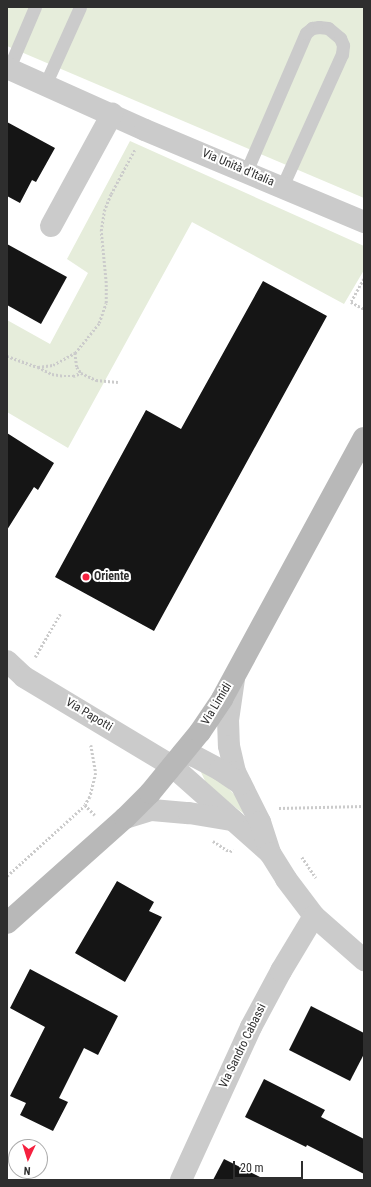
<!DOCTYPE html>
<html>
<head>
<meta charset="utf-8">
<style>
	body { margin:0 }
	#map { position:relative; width:371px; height:1187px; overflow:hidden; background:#fff; font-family:"Roboto Condensed",sans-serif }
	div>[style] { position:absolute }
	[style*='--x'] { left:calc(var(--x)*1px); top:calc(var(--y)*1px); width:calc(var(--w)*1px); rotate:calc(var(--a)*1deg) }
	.green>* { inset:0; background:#e6eddb }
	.building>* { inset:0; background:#151515 }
	.path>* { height:2.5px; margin-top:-1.25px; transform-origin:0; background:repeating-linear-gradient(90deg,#cbcbcb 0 2px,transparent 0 4px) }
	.lane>* { height:13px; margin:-6.5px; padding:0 6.5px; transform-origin:6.5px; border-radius:6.5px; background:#cbcbcb }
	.street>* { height:22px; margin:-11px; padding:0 11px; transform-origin:11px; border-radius:11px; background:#cbcbcb }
	.secondary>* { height:22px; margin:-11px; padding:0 11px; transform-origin:11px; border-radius:11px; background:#b8b8b8 }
	.dots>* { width:11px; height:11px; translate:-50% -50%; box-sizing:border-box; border:2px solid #fff; border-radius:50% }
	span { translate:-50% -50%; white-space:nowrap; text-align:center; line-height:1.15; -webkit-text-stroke:4px #fff; paint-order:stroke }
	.street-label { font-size:12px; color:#2e2e2e }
	.poi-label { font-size:12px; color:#2e2e2e; font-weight:700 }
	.left { translate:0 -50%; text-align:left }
	.frame { position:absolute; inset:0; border:8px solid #2e2e2e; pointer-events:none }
	.north { position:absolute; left:8px; top:1139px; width:40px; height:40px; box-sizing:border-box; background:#fff; border:1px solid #ababab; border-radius:50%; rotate:184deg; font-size:11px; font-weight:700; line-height:16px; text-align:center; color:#2e2e2e }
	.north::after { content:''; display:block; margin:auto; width:14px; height:18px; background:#f5213f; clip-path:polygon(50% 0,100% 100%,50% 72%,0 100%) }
	.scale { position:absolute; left:233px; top:1161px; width:70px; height:18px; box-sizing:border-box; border:2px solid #2e2e2e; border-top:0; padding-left:5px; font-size:12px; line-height:14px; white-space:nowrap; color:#2e2e2e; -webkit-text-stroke:3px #fff; paint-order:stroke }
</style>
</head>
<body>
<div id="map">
	<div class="green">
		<div style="clip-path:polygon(7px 7px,364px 7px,364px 198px,7px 46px)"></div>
		<div style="clip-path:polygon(130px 141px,364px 246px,364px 270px,344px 304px,192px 222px,68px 448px,7px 412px,7px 320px,50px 344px,88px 273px,67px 259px)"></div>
		<div style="clip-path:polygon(199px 768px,222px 782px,238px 798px,251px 819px,208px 787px)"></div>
	</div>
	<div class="building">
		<div style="clip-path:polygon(7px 122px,55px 148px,36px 182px,32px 180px,20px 203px,7px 196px)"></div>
		<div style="clip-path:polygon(7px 244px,67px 277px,41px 324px,7px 305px)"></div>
		<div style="clip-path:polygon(263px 281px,327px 316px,154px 631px,55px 577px,146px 410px,181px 429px)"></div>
		<div style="clip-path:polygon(7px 433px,54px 463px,38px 490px,34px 487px,7px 530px)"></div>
		<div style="clip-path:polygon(117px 881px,154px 902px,149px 911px,162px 917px,125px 982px,75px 953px)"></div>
		<div style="clip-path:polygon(30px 969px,118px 1016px,98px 1055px,84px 1048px,59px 1098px,68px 1102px,53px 1131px,20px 1115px,26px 1103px,10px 1096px,45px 1027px,10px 1008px)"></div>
		<div style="clip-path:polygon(311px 1006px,364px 1033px,364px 1054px,350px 1081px,289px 1050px)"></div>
		<div style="clip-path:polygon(264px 1079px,325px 1110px,321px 1117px,364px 1139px,364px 1174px,307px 1145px,306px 1147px,245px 1117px)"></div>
		<div style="clip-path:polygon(224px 1159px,266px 1180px,213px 1180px)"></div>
	</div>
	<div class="path">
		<div style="--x:364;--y:279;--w:26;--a:119"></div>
		<div style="--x:351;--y:302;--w:15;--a:28"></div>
		<div style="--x:75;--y:353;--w:14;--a:82"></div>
		<div style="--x:77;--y:367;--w:7;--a:56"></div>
		<div style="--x:81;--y:373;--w:17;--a:25"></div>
		<div style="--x:96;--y:380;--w:22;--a:5"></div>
		<div style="--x:7;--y:356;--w:33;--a:20"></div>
		<div style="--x:38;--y:367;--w:15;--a:-8"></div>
		<div style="--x:53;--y:365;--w:25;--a:-29"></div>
		<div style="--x:75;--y:353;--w:38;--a:-51"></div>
		<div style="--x:99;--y:323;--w:21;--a:-71"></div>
		<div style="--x:106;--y:303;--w:20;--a:-90"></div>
		<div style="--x:106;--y:283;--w:52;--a:-95.5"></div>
		<div style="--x:101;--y:231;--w:20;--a:-81"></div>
		<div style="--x:104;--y:211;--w:18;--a:-68"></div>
		<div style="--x:111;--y:194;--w:51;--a:-61.9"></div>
		<div style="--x:38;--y:367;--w:16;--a:27"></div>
		<div style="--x:52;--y:374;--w:12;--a:9"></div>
		<div style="--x:64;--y:376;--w:9;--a:0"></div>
		<div style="--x:73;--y:376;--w:9;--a:-21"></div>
		<div style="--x:35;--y:657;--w:50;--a:-59.8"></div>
		<div style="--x:91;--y:745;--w:28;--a:80"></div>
		<div style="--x:96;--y:773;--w:25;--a:104"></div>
		<div style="--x:90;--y:797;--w:9;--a:122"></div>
		<div style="--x:85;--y:805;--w:14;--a:45"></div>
		<div style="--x:279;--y:808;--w:85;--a:-1.3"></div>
		<div style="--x:213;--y:841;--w:20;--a:33"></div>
		<div style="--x:230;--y:852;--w:4;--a:-56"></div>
		<div style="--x:302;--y:857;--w:25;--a:56"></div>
		<div style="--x:7;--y:876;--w:105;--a:-42.3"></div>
	</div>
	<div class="lane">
		<div style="--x:9;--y:68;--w:66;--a:-66.9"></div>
		<div style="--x:45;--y:85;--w:85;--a:-65.8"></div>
		<div style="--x:246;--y:172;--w:151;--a:-66.7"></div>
		<div style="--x:306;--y:33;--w:8;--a:-40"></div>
		<div style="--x:312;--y:28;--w:7;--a:-8"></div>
		<div style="--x:319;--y:27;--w:9;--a:6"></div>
		<div style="--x:328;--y:28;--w:16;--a:40"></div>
		<div style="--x:340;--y:38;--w:8;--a:67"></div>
		<div style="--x:343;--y:45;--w:9;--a:96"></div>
		<div style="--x:342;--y:54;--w:146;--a:114.3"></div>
	</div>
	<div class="street">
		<div style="--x:7;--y:68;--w:151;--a:24.2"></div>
		<div style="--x:145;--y:130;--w:238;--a:22.8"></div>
		<div style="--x:51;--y:226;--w:128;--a:-61.4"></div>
		<div style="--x:7;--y:661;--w:23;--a:43"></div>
		<div style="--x:24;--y:677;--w:173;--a:31"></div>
		<div style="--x:172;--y:766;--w:131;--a:41.6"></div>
		<div style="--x:234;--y:679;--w:41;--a:98.3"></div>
		<div style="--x:228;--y:720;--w:26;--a:88"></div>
		<div style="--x:229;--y:746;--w:27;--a:77"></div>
		<div style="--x:235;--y:772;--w:56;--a:63.4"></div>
		<div style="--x:260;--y:822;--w:33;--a:72"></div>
		<div style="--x:270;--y:853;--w:31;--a:58"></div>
		<div style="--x:286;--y:879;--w:46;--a:52.9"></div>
		<div style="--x:314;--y:916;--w:67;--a:41.3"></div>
		<div style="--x:183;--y:753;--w:11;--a:15"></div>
		<div style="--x:194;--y:756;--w:30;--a:28"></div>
		<div style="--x:220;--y:770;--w:25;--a:34"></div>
		<div style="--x:125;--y:818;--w:28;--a:-17"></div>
		<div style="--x:152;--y:810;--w:37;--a:5"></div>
		<div style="--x:189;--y:813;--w:44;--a:9.2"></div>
		<div style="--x:181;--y:1180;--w:168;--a:-65.4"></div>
		<div style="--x:251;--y:1027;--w:64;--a:-61.8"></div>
		<div style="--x:281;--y:971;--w:64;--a:-59"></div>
	</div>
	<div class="secondary">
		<div style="--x:7;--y:923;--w:158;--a:-41.7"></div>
		<div style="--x:125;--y:818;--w:35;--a:-45"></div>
		<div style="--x:150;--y:793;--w:79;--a:-50.7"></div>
		<div style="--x:200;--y:732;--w:40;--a:-56"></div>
		<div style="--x:222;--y:699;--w:297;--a:-61.5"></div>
	</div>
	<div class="dots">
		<div style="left:86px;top:577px;background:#f5213f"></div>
	</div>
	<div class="street-label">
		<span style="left:238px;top:168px;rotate:23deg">Via Unità d'Italia</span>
		<span style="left:217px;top:704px;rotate:-59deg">Via Limidi</span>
		<span style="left:89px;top:715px;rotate:31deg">Via Papotti</span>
		<span style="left:243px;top:1046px;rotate:-64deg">Via Sandro Cabassi</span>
	</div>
	<div class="poi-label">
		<span class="left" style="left:94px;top:577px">Oriente</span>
	</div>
	<div class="frame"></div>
	<div class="north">N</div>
	<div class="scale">20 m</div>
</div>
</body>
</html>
